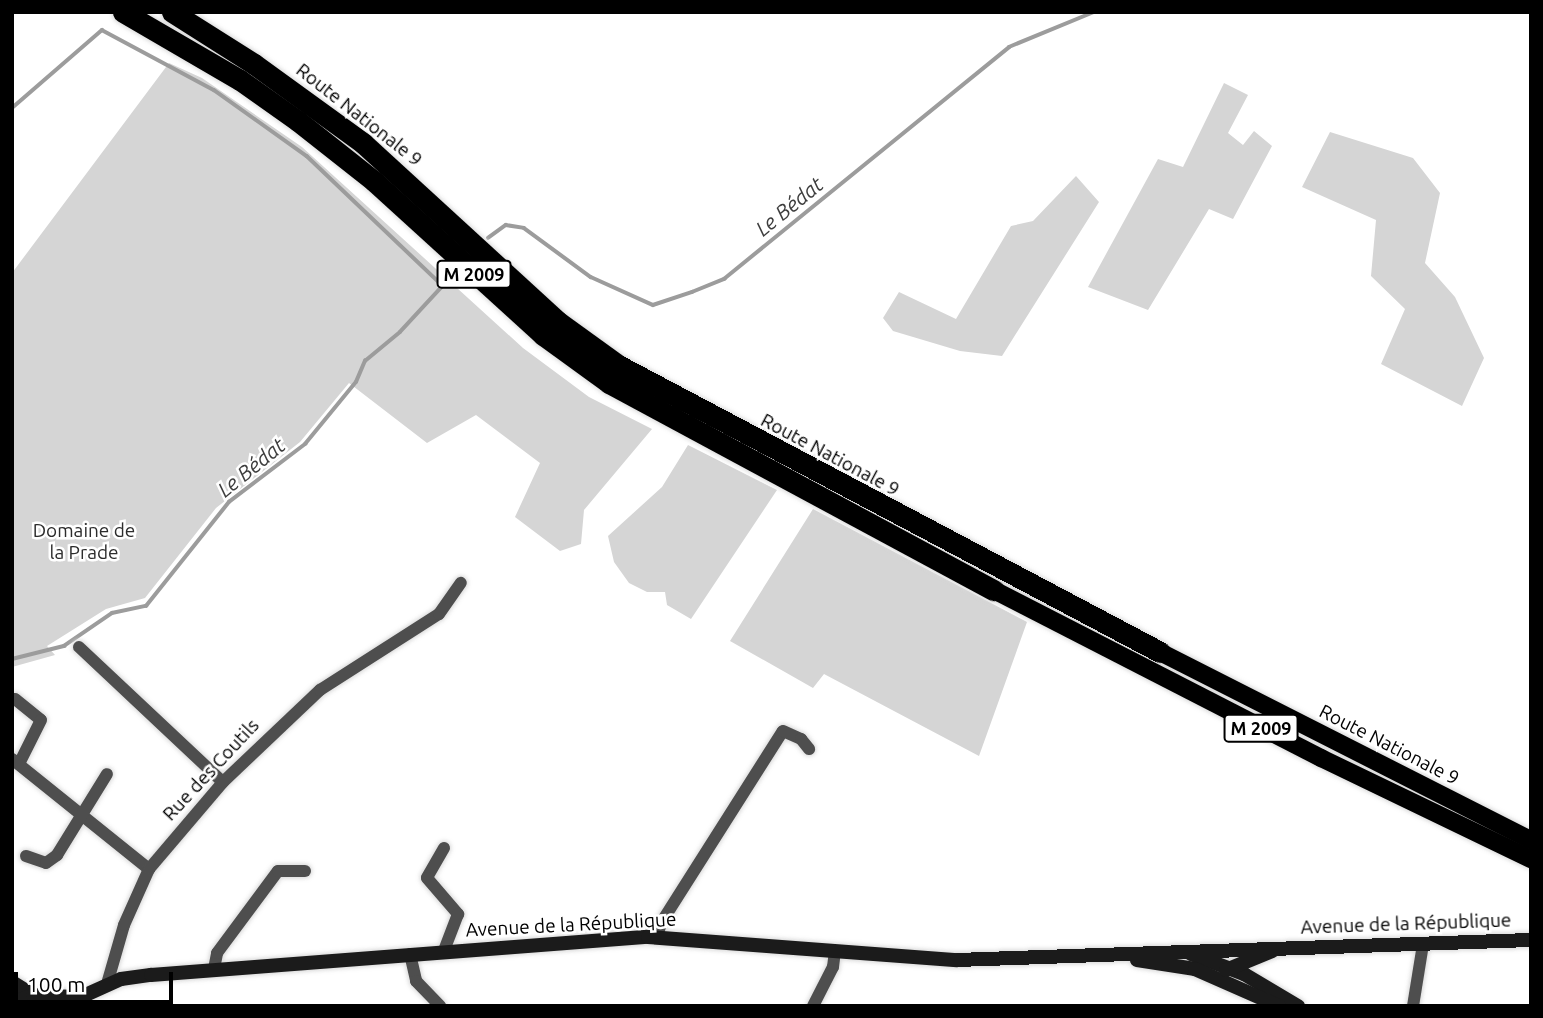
<!DOCTYPE html>
<html>
<head>
<meta charset="utf-8">
<style>
	body { margin:0 }
	#map { position:relative; width:1543px; height:1018px; overflow:hidden; background:#fff; font-family:Ubuntu,sans-serif }
	div>[style] { position:absolute }
	[style*='--x'] { left:calc(var(--x)*1px); top:calc(var(--y)*1px); width:calc(var(--w)*1px); rotate:calc(var(--a)*1deg) }
	.green>* { inset:0; background:#d5d5d5 }
	.stream>* { height:3.5px; margin:-1.75px; padding:0 1.75px; transform-origin:1.75px; border-radius:1.75px; background:#9c9c9c }
	.roads { filter:drop-shadow(0 0 2px #dbdbdb) drop-shadow(0 0 2px #dbdbdb) }
	.street>* { height:12px; margin:-6px; padding:0 6px; transform-origin:6px; border-radius:6px; background:#4e4e4e }
	.secondary>* { height:14px; margin:-7px; padding:0 7px; transform-origin:7px; border-radius:7px; background:#1b1b1b }
	.primary>* { height:18px; margin:-9px; padding:0 9px; transform-origin:9px; border-radius:9px; background:#000 }
	.highway>* { height:21px; margin:-10.5px; padding:0 10.5px; transform-origin:10.5px; border-radius:10.5px; background:#000 }
	span { translate:-50% -50%; white-space:nowrap; text-align:center; line-height:1.15; -webkit-text-stroke:5px #fff; paint-order:stroke }
	.shield-label span { padding:2px 5px; background:#fff; border:2px solid; border-radius:5px; -webkit-text-stroke-width:0 }
	.shield-label { font-size:18px; color:#000; font-weight:700 }
	.street-label { font-size:19px; color:#000 }
	.park-label { font-size:19px; color:#2c2c2c }
	.water-label { font-size:21px; color:#3d3d3d; font-style:italic }
	.frame { position:absolute; inset:0; border:14px solid #000; pointer-events:none }
	.scale { position:absolute; left:14px; top:972px; width:159px; height:32px; box-sizing:border-box; border:4px solid #000; border-top:0; padding-left:9px; font-size:21px; line-height:24px; white-space:nowrap; color:#000; -webkit-text-stroke:5px #fff; paint-order:stroke }
</style>
</head>
<body>
<div id="map">
	<div class="green">
		<div style="clip-path:polygon(169px 63px,202px 78px,302px 147px,523px 348px,589px 397px,652px 429px,584px 510px,581px 544px,560px 551px,515px 517px,540px 463px,476px 415px,427px 443px,349px 383px,300px 442px,216px 508px,145px 598px,106px 609px,47px 646px,55px 655px,12px 667px,12px 273px)"></div>
		<div style="clip-path:polygon(1224px 83px,1248px 95px,1228px 133px,1243px 145px,1254px 131px,1272px 146px,1233px 219px,1209px 209px,1148px 310px,1088px 287px,1158px 159px,1183px 167px)"></div>
		<div style="clip-path:polygon(1330px 132px,1413px 158px,1440px 193px,1425px 263px,1455px 297px,1484px 358px,1462px 406px,1381px 364px,1405px 309px,1371px 276px,1376px 220px,1302px 187px)"></div>
		<div style="clip-path:polygon(1076px 176px,1099px 202px,1002px 356px,960px 351px,893px 331px,883px 318px,899px 292px,956px 319px,1011px 226px,1033px 221px)"></div>
		<div style="clip-path:polygon(688px 445px,777px 490px,691px 619px,667px 605px,665px 592px,647px 592px,629px 583px,614px 562px,608px 536px,662px 487px)"></div>
		<div style="clip-path:polygon(813px 509px,1027px 622px,979px 756px,824px 674px,813px 688px,730px 641px)"></div>
	</div>
	<div class="stream">
		<div style="--x:12;--y:108;--w:119;--a:-40.9"></div>
		<div style="--x:102;--y:30;--w:127;--a:28.2"></div>
		<div style="--x:214;--y:90;--w:114;--a:35.4"></div>
		<div style="--x:307;--y:156;--w:188;--a:43.7"></div>
		<div style="--x:488;--y:238;--w:22;--a:-36"></div>
		<div style="--x:506;--y:225;--w:18;--a:9"></div>
		<div style="--x:524;--y:228;--w:83;--a:36.2"></div>
		<div style="--x:591;--y:277;--w:68;--a:24.3"></div>
		<div style="--x:653;--y:305;--w:41;--a:-18.4"></div>
		<div style="--x:692;--y:292;--w:35;--a:-22"></div>
		<div style="--x:724;--y:279;--w:367;--a:-39.1"></div>
		<div style="--x:1009;--y:47;--w:92;--a:-22.4"></div>
		<div style="--x:12;--y:659;--w:54;--a:-14"></div>
		<div style="--x:64;--y:646;--w:58;--a:-34.5"></div>
		<div style="--x:112;--y:613;--w:35;--a:-12"></div>
		<div style="--x:146;--y:606;--w:133;--a:-51.4"></div>
		<div style="--x:229;--y:502;--w:96;--a:-37.3"></div>
		<div style="--x:305;--y:444;--w:80;--a:-50.6"></div>
		<div style="--x:356;--y:382;--w:23;--a:-67"></div>
		<div style="--x:365;--y:361;--w:45;--a:-39.6"></div>
		<div style="--x:400;--y:332;--w:72;--a:-47.2"></div>
	</div>
	<div class="roads">
		<div class="street">
			<div style="--x:79;--y:647;--w:197;--a:43.2"></div>
			<div style="--x:15;--y:699;--w:33;--a:39"></div>
			<div style="--x:41;--y:720;--w:49;--a:116.6"></div>
			<div style="--x:12;--y:759;--w:176;--a:38.8"></div>
			<div style="--x:444;--y:848;--w:34;--a:120"></div>
			<div style="--x:427;--y:878;--w:48;--a:49.3"></div>
			<div style="--x:458;--y:914;--w:40;--a:111"></div>
			<div style="--x:26;--y:856;--w:21;--a:19"></div>
			<div style="--x:46;--y:863;--w:14;--a:-36"></div>
			<div style="--x:57;--y:855;--w:95;--a:-58.3"></div>
			<div style="--x:657;--y:937;--w:15;--a:-74"></div>
			<div style="--x:661;--y:923;--w:227;--a:-57.6"></div>
			<div style="--x:783;--y:731;--w:20;--a:24"></div>
			<div style="--x:801;--y:739;--w:13;--a:51"></div>
			<div style="--x:410;--y:954;--w:28;--a:77"></div>
			<div style="--x:416;--y:981;--w:35;--a:46"></div>
			<div style="--x:214;--y:969;--w:16;--a:-79"></div>
			<div style="--x:217;--y:953;--w:102;--a:-53.4"></div>
			<div style="--x:278;--y:871;--w:27;--a:0"></div>
			<div style="--x:107;--y:984;--w:61;--a:-73.9"></div>
			<div style="--x:124;--y:925;--w:61;--a:-65.9"></div>
			<div style="--x:149;--y:869;--w:114;--a:-49.6"></div>
			<div style="--x:223;--y:782;--w:134;--a:-43.5"></div>
			<div style="--x:320;--y:690;--w:141;--a:-32.6"></div>
			<div style="--x:439;--y:614;--w:38;--a:-55"></div>
			<div style="--x:813;--y:1006;--w:44;--a:-62.9"></div>
			<div style="--x:833;--y:967;--w:16;--a:-83"></div>
			<div style="--x:1413;--y:1006;--w:63;--a:-80.8"></div>
		</div>
		<div class="secondary">
			<div style="--x:1191;--y:954;--w:57;--a:20.7"></div>
			<div style="--x:1244;--y:974;--w:63;--a:30.7"></div>
			<div style="--x:1137;--y:960;--w:59;--a:8.8"></div>
			<div style="--x:1195;--y:969;--w:92;--a:23.8"></div>
			<div style="--x:1226;--y:970;--w:50;--a:-22.4"></div>
			<div style="--x:12;--y:982;--w:25;--a:32"></div>
			<div style="--x:12;--y:1003;--w:22;--a:-21"></div>
			<div style="--x:33;--y:995;--w:41;--a:2.8"></div>
			<div style="--x:61;--y:1006;--w:66;--a:-24.2"></div>
			<div style="--x:121;--y:979;--w:30;--a:-8"></div>
			<div style="--x:151;--y:975;--w:498;--a:-4.4"></div>
			<div style="--x:648;--y:937;--w:310;--a:4.3"></div>
			<div style="--x:957;--y:960;--w:574;--a:-2"></div>
		</div>
		<div class="primary">
			<div style="--x:994;--y:590;--w:368;--a:27.2"></div>
			<div style="--x:1321;--y:758;--w:233;--a:25.7"></div>
			<div style="--x:1160;--y:652;--w:416;--a:26.9"></div>
		</div>
		<div class="highway">
			<div style="--x:123;--y:12;--w:135;--a:30.2"></div>
			<div style="--x:240;--y:80;--w:71;--a:35.3"></div>
			<div style="--x:298;--y:121;--w:97;--a:38.3"></div>
			<div style="--x:374;--y:181;--w:229;--a:42.3"></div>
			<div style="--x:543;--y:335;--w:82;--a:36"></div>
			<div style="--x:609;--y:383;--w:437;--a:28.3"></div>
			<div style="--x:172;--y:12;--w:97;--a:32.4"></div>
			<div style="--x:254;--y:64;--w:135;--a:35.9"></div>
			<div style="--x:363;--y:143;--w:263;--a:42.5"></div>
			<div style="--x:557;--y:321;--w:75;--a:35.8"></div>
			<div style="--x:618;--y:365;--w:613;--a:27.9"></div>
		</div>
	</div>
	<div class="shield-label">
		<span style="left:474px;top:274px">M 2009</span>
		<span style="left:1261px;top:728px">M 2009</span>
	</div>
	<div class="street-label">
		<span style="left:359px;top:115px;rotate:38deg">Route Nationale 9</span>
		<span style="left:830px;top:455px;rotate:28deg">Route Nationale 9</span>
		<span style="left:1389px;top:745px;rotate:27deg">Route Nationale 9</span>
		<span style="left:211px;top:770px;rotate:-47deg">Rue des Coutils</span>
		<span style="left:1406px;top:924px;rotate:-2deg">Avenue de la République</span>
		<span style="left:571px;top:925px;rotate:-3deg">Avenue de la République</span>
	</div>
	<div class="park-label">
		<span style="left:84px;top:542px">Domaine de<br>la Prade</span>
	</div>
	<div class="water-label">
		<span style="left:789px;top:206px;rotate:-39deg">Le Bédat</span>
		<span style="left:251px;top:467px;rotate:-39deg">Le Bédat</span>
	</div>
	<div class="frame"></div>
	<div class="scale">100 m</div>
</div>
</body>
</html>
